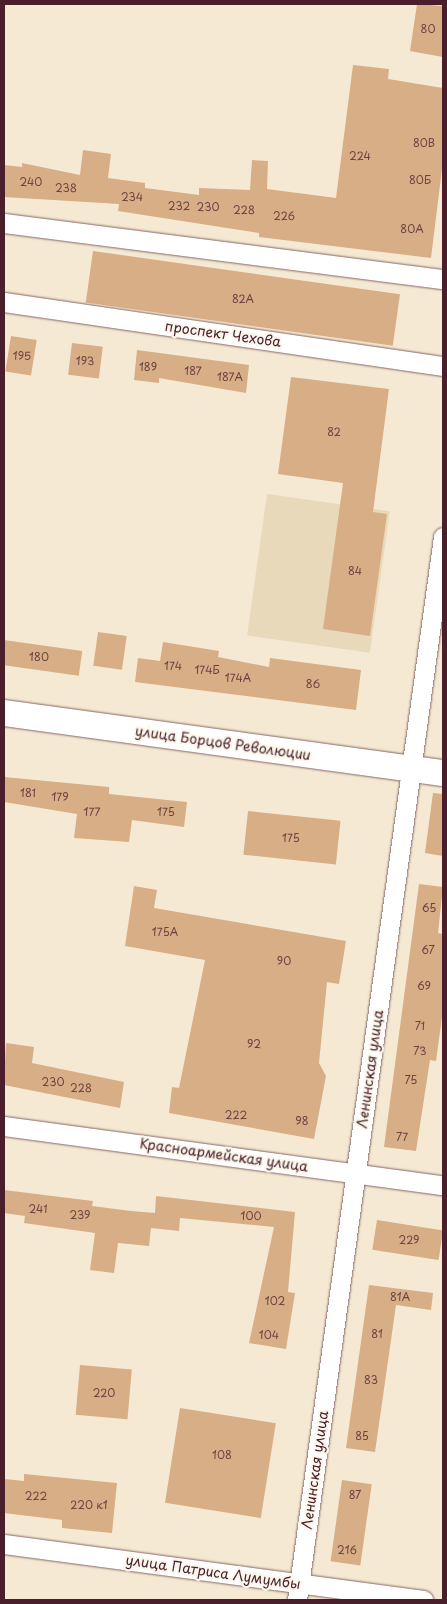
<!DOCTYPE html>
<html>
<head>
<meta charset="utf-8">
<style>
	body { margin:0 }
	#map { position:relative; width:447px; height:1604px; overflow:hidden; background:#f5e9d3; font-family:"Playpen Sans",sans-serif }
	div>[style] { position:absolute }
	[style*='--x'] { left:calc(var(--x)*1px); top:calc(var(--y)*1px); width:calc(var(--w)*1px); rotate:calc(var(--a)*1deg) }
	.built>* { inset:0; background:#e8d9ba; transform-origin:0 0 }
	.building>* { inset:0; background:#d7ae86; transform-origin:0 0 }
	.roads { filter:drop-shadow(0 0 1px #866666) drop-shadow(0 0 1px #866666) }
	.street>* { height:19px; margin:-9.5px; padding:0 9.5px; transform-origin:9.5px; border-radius:9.5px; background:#fff }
	.secondary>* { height:26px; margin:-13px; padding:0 13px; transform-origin:13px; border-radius:13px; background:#fff }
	span { translate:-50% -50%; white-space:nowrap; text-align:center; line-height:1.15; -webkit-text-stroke:4.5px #fbf7ec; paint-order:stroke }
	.number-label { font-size:11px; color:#6d4342 }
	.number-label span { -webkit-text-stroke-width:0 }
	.street-label { font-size:14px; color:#4a1f2b }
	.frame { position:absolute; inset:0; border:5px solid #4a1f2b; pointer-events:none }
</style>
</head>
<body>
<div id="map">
	<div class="built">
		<div style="left:267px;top:494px;width:124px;height:143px;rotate:8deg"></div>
	</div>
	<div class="building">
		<div style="clip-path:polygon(417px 4px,443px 6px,443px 57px,410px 51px)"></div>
		<div style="clip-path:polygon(353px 65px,389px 69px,388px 79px,443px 88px,443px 161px,431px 258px,259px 237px,259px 233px,118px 211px,119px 204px,4px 197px,4px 165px,22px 167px,22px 163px,80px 175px,83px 150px,111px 154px,108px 178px,145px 183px,145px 188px,199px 195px,199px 188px,250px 190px,252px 160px,268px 161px,267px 189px,336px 198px)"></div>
		<div style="left:93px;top:251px;width:310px;height:52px;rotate:8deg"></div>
		<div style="left:11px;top:336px;width:26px;height:36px;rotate:9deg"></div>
		<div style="left:72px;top:343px;width:31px;height:32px;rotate:7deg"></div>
		<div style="clip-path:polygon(137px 350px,249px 365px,246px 393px,159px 378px,159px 383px,134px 380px)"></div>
		<div style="clip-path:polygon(291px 377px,389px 389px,373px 512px,387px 514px,370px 636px,323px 629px,343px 483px,278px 474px)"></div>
		<div style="left:98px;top:632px;width:29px;height:34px;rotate:8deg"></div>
		<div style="left:4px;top:640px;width:79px;height:25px;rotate:8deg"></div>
		<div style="clip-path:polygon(163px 642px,219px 651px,218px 657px,269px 667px,270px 658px,361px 670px,356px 710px,135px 682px,138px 658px,160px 661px)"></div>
		<div style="clip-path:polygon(4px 777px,109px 787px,109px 794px,187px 802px,184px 827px,132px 820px,129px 842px,74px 838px,77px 814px,4px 802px)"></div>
		<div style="clip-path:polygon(433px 793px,443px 794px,443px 856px,425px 853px)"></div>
		<div style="left:248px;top:811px;width:93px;height:44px;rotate:6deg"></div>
		<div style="clip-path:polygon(419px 884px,443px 887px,438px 933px,443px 934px,443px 1010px,436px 1061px,430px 1060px,416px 1151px,384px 1147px)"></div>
		<div style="clip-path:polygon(134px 886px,157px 890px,154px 908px,346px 941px,339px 984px,327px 982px,319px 1063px,326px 1076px,314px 1139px,169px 1113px,172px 1087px,179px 1088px,205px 960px,125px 946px)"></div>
		<div style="clip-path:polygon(6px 1043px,34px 1047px,32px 1063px,124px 1082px,120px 1108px,4px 1085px)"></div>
		<div style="clip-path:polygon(4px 1190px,93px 1201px,92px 1206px,131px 1211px,155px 1213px,156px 1196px,295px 1212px,288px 1292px,295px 1293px,286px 1349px,249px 1343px,274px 1227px,180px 1218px,179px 1231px,151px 1228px,149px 1246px,118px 1243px,114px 1273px,90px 1270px,95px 1233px,24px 1223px,25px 1216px,4px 1213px)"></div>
		<div style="left:377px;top:1220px;width:67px;height:30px;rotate:9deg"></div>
		<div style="clip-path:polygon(369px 1285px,433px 1293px,431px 1310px,396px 1305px,375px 1452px,346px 1448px)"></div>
		<div style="left:80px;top:1365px;width:52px;height:50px;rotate:5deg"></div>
		<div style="left:180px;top:1408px;width:97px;height:96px;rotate:9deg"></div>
		<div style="clip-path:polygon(24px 1474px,117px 1483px,112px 1533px,62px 1528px,62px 1520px,4px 1513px,4px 1479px,24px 1481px)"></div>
		<div style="left:342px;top:1480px;width:30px;height:82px;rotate:8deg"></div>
	</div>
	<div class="roads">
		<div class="street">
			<div style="--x:4;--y:223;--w:443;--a:7.3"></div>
			<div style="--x:4;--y:302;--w:444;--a:8.3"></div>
			<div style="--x:4;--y:1126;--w:443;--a:7.7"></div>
			<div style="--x:4;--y:1544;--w:423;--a:7.6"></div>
			<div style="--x:297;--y:1600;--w:1073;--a:-82.18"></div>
		</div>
		<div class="secondary">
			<div style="--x:4;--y:713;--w:443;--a:7.8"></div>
		</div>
	</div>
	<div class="number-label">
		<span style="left:428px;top:29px">80</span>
		<span style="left:424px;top:143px">80В</span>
		<span style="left:360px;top:156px">224</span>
		<span style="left:420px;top:180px">80Б</span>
		<span style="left:31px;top:182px">240</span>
		<span style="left:66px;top:188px">238</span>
		<span style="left:132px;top:197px">234</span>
		<span style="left:179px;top:206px">232</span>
		<span style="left:208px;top:207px">230</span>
		<span style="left:244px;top:210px">228</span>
		<span style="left:284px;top:216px">226</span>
		<span style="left:412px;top:229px">80А</span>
		<span style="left:243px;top:299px">82А</span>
		<span style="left:22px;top:356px">195</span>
		<span style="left:85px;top:361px">193</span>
		<span style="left:148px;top:367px">189</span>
		<span style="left:193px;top:371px">187</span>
		<span style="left:230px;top:377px">187А</span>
		<span style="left:334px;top:432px">82</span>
		<span style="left:355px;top:571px">84</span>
		<span style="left:39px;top:657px">180</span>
		<span style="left:173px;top:666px">174</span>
		<span style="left:207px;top:670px">174Б</span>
		<span style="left:238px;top:678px">174А</span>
		<span style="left:313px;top:684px">86</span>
		<span style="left:28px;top:793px">181</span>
		<span style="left:60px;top:797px">179</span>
		<span style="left:92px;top:812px">177</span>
		<span style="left:166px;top:812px">175</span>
		<span style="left:291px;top:838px">175</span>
		<span style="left:429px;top:908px">65</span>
		<span style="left:165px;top:932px">175А</span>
		<span style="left:428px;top:950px">67</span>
		<span style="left:284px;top:961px">90</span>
		<span style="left:424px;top:986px">69</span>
		<span style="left:420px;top:1026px">71</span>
		<span style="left:254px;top:1044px">92</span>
		<span style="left:420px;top:1051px">73</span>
		<span style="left:411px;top:1080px">75</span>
		<span style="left:53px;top:1082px">230</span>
		<span style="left:81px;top:1088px">228</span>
		<span style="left:236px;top:1115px">222</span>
		<span style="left:302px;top:1121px">98</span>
		<span style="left:402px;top:1137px">77</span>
		<span style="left:38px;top:1209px">241</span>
		<span style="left:80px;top:1215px">239</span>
		<span style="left:251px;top:1216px">100</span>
		<span style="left:409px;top:1240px">229</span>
		<span style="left:400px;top:1297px">81А</span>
		<span style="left:275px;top:1301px">102</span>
		<span style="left:377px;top:1334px">81</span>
		<span style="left:269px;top:1335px">104</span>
		<span style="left:371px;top:1380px">83</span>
		<span style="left:104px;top:1393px">220</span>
		<span style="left:362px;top:1436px">85</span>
		<span style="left:222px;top:1455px">108</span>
		<span style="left:355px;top:1495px">87</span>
		<span style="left:36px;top:1496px">222</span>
		<span style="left:89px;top:1505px">220 к1</span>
		<span style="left:347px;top:1550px">216</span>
	</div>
	<div class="street-label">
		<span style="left:223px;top:334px;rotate:8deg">проспект Чехова</span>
		<span style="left:223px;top:743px;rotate:8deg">улица Борцов Революции</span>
		<span style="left:370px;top:1069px;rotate:-82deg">Ленинская улица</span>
		<span style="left:224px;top:1155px;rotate:8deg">Красноармейская улица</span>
		<span style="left:315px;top:1470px;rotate:-82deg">Ленинская улица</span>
		<span style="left:213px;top:1572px;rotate:8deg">улица Патриса Лумумбы</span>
	</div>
	<div class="frame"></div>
</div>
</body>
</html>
